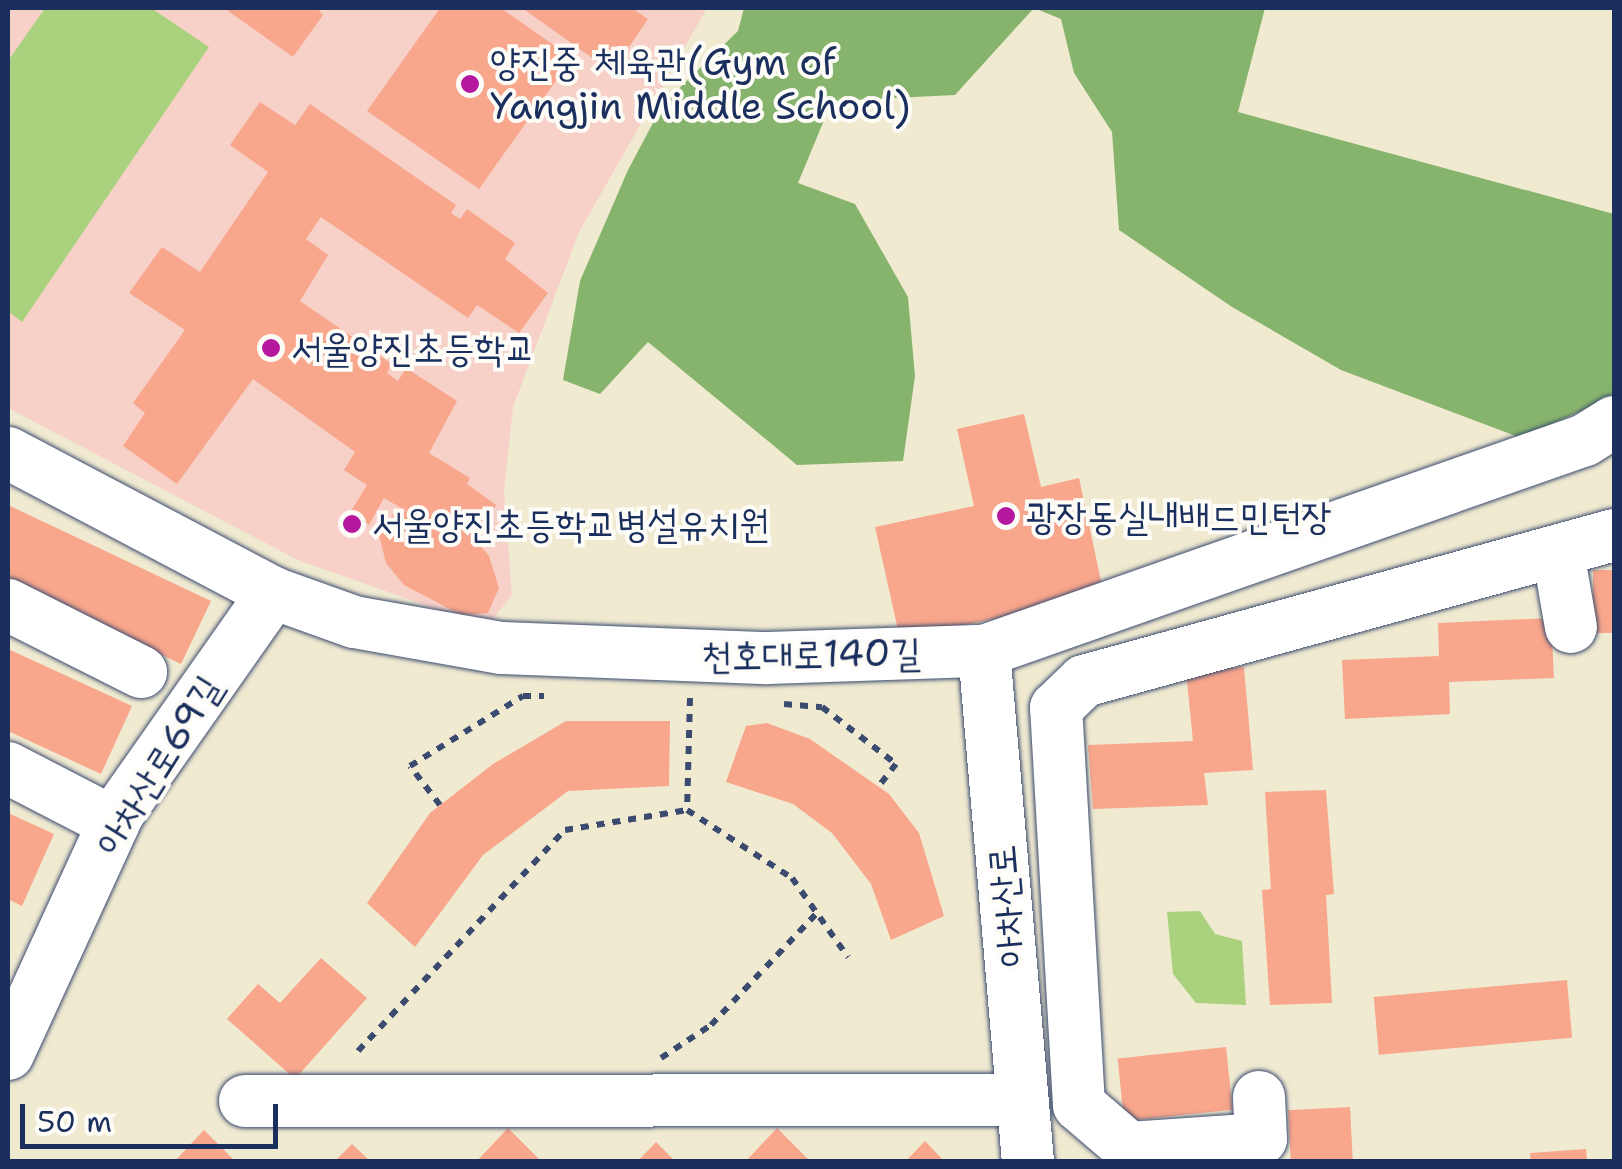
<!DOCTYPE html>
<html>
<head>
<meta charset="utf-8">
<style>
	body { margin:0 }
	#map { position:relative; width:1622px; height:1169px; overflow:hidden; background:#f0ead1; font-family:"Shantell Sans","Poor Story",sans-serif }
	div>[style] { position:absolute }
	[style*='--x'] { left:calc(var(--x)*1px); top:calc(var(--y)*1px); width:calc(var(--w)*1px); rotate:calc(var(--a)*1deg) }
	.built>* { inset:0; background:#f7d1c8 }
	.green>* { inset:0; background:#aad27e }
	.forest>* { inset:0; background:#87b46d }
	.building>* { inset:0; background:#f8a68c; transform-origin:0 0 }
	.path>* { height:6px; margin-top:-3px; transform-origin:0; background:repeating-linear-gradient(90deg,#3b4b6f 0 8px,transparent 0 16px) }
	.roads { filter:drop-shadow(0 0 2px #3b4b6f) drop-shadow(0 0 2px #3b4b6f) }
	.minor>* { height:52px; margin:-26px; padding:0 26px; transform-origin:26px; border-radius:26px; background:#fff }
	.dots>* { width:28px; height:28px; translate:-50% -50%; box-sizing:border-box; border:5px solid #fdfcf7; border-radius:50% }
	span { translate:-50% -50%; white-space:nowrap; text-align:center; line-height:1.15; -webkit-text-stroke:8px #fdfcf7; paint-order:stroke }
	.poi-label { font-size:38px; color:#1b2f5e }
	.left { translate:0 -50%; text-align:left }
	.street-label { font-size:38px; color:#1b2f5e }
	.frame { position:absolute; inset:0; border:10px solid #1b2f5e; pointer-events:none }
	.scale { position:absolute; left:20px; top:1104px; width:258px; height:45px; box-sizing:border-box; border:5px solid #1b2f5e; border-top:0; padding-left:12px; font-size:30px; line-height:35px; white-space:nowrap; color:#1b2f5e; -webkit-text-stroke:8px #fdfcf7; paint-order:stroke }
</style>
</head>
<body>
<div id="map">
	<div class="built">
		<div style="clip-path:polygon(8px 8px,707px 8px,579px 232px,513px 407px,504px 491px,512px 595px,493px 619px,442px 611px,298px 560px,8px 408px)"></div>
	</div>
	<div class="green">
		<div style="clip-path:polygon(45px 8px,151px 8px,209px 47px,22px 322px,8px 311px,8px 61px)"></div>
		<div style="clip-path:polygon(1200px 911px,1215px 934px,1242px 941px,1246px 1005px,1196px 1003px,1173px 974px,1167px 912px)"></div>
	</div>
	<div class="forest">
		<div style="clip-path:polygon(744px 8px,1265px 8px,1238px 112px,1614px 214px,1614px 396px,1521px 438px,1341px 370px,1232px 307px,1119px 230px,1112px 132px,1074px 73px,1061px 19px,1034px 8px,955px 95px,832px 101px,798px 183px,855px 204px,908px 297px,915px 376px,903px 461px,797px 465px,648px 342px,600px 394px,563px 380px,580px 281px,628px 170px,663px 104px,738px 31px)"></div>
	</div>
	<div class="building">
		<div style="clip-path:polygon(224px 8px,317px 8px,323px 15px,293px 57px)"></div>
		<div style="clip-path:polygon(440px 8px,501px 8px,572px 58px,479px 189px,367px 111px)"></div>
		<div style="clip-path:polygon(522px 8px,632px 8px,648px 19px,612px 72px)"></div>
		<div style="clip-path:polygon(260px 102px,295px 125px,310px 104px,456px 205px,451px 213px,460px 219px,467px 209px,515px 243px,505px 259px,548px 293px,519px 333px,477px 305px,468px 318px,321px 217px,306px 239px,328px 255px,300px 301px,392px 364px,387px 373px,398px 381px,406px 368px,457px 401px,429px 453px,470px 478px,467px 484px,496px 505px,474px 538px,489px 556px,499px 588px,488px 613px,461px 615px,404px 585px,386px 563px,379px 535px,394px 513px,406px 511px,384px 498px,369px 525px,350px 513px,367px 485px,344px 470px,355px 452px,253px 379px,177px 484px,123px 446px,145px 413px,133px 403px,185px 330px,129px 293px,162px 247px,200px 272px,268px 172px,230px 145px)"></div>
		<div style="clip-path:polygon(1024px 414px,1041px 487px,1079px 478px,1104px 595px,900px 639px,875px 527px,974px 506px,957px 429px)"></div>
		<div style="clip-path:polygon(8px 505px,211px 601px,181px 664px,8px 582px)"></div>
		<div style="left:1614px;top:570px;width:63px;height:21px;rotate:90deg"></div>
		<div style="clip-path:polygon(1551px 618px,1554px 678px,1449px 682px,1450px 714px,1345px 719px,1342px 660px,1439px 656px,1438px 623px)"></div>
		<div style="clip-path:polygon(8px 649px,132px 706px,101px 774px,8px 731px)"></div>
		<div style="clip-path:polygon(1244px 667px,1253px 770px,1204px 773px,1208px 805px,1093px 809px,1088px 745px,1193px 741px,1186px 671px)"></div>
		<div style="clip-path:polygon(566px 721px,670px 721px,669px 786px,568px 791px,483px 855px,415px 947px,367px 903px,430px 813px,493px 764px)"></div>
		<div style="clip-path:polygon(767px 723px,810px 739px,889px 794px,919px 833px,944px 916px,891px 940px,871px 884px,832px 833px,793px 804px,726px 782px,746px 726px)"></div>
		<div style="clip-path:polygon(1326px 790px,1334px 894px,1326px 895px,1332px 1003px,1270px 1005px,1262px 890px,1271px 889px,1265px 792px)"></div>
		<div style="clip-path:polygon(8px 813px,54px 834px,22px 906px,8px 899px)"></div>
		<div style="clip-path:polygon(321px 958px,367px 998px,295px 1079px,227px 1019px,258px 984px,280px 1003px)"></div>
		<div style="left:1567px;top:980px;width:58px;height:194px;rotate:85deg"></div>
		<div style="left:1226px;top:1047px;width:63px;height:109px;rotate:84deg"></div>
		<div style="left:1350px;top:1107px;width:55px;height:62px;rotate:87deg"></div>
		<div style="clip-path:polygon(508px 1128px,542px 1162px,476px 1162px)"></div>
		<div style="clip-path:polygon(777px 1128px,811px 1162px,745px 1162px)"></div>
		<div style="clip-path:polygon(204px 1130px,236px 1162px,174px 1162px)"></div>
		<div style="clip-path:polygon(925px 1141px,945px 1162px,905px 1162px)"></div>
		<div style="clip-path:polygon(656px 1142px,676px 1162px,637px 1162px)"></div>
		<div style="clip-path:polygon(352px 1144px,371px 1162px,334px 1162px)"></div>
		<div style="clip-path:polygon(1586px 1149px,1587px 1162px,1531px 1162px,1530px 1153px)"></div>
	</div>
	<div class="path">
		<div style="--x:690;--y:698;--w:112;--a:91.5"></div>
		<div style="--x:687;--y:810;--w:125;--a:32.9"></div>
		<div style="--x:792;--y:878;--w:97;--a:54.7"></div>
		<div style="--x:784;--y:704;--w:38;--a:5"></div>
		<div style="--x:822;--y:707;--w:93;--a:37.6"></div>
		<div style="--x:896;--y:764;--w:28;--a:128"></div>
		<div style="--x:440;--y:805;--w:49;--a:-127.6"></div>
		<div style="--x:410;--y:766;--w:133;--a:-31.8"></div>
		<div style="--x:523;--y:696;--w:21;--a:0"></div>
		<div style="--x:358;--y:1051;--w:303;--a:-46.9"></div>
		<div style="--x:565;--y:830;--w:124;--a:-9.3"></div>
		<div style="--x:661;--y:1058;--w:60;--a:-33.4"></div>
		<div style="--x:711;--y:1025;--w:154;--a:-46.6"></div>
	</div>
	<div class="roads">
		<div class="minor">
			<div style="--x:8;--y:453;--w:300;--a:27.8"></div>
			<div style="--x:273;--y:593;--w:86;--a:19.7"></div>
			<div style="--x:354;--y:622;--w:150;--a:10"></div>
			<div style="--x:502;--y:648;--w:266;--a:2.2"></div>
			<div style="--x:768;--y:658;--w:216;--a:-1.9"></div>
			<div style="--x:984;--y:651;--w:637;--a:-19.35"></div>
			<div style="--x:1585;--y:440;--w:34;--a:-32"></div>
			<div style="--x:1558;--y:552;--w:76;--a:80.2"></div>
			<div style="--x:8;--y:605;--w:149;--a:26.7"></div>
			<div style="--x:984;--y:651;--w:513;--a:85.08"></div>
			<div style="--x:8;--y:768;--w:119;--a:27.4"></div>
			<div style="--x:8;--y:1054;--w:266;--a:-65.4"></div>
			<div style="--x:119;--y:812;--w:268;--a:-54.9"></div>
			<div style="--x:1259;--y:1097;--w:42;--a:87.3"></div>
			<div style="--x:1261;--y:1139;--w:132;--a:176.1"></div>
			<div style="--x:1129;--y:1148;--w:66;--a:-139.3"></div>
			<div style="--x:1079;--y:1105;--w:398;--a:-93.3"></div>
			<div style="--x:1056;--y:708;--w:39;--a:-44"></div>
			<div style="--x:1084;--y:681;--w:550;--a:-15.4"></div>
			<div style="--x:245;--y:1101;--w:777;--a:-0.07"></div>
		</div>
	</div>
	<div class="dots">
		<div style="left:470px;top:84px;background:#b5179e"></div>
		<div style="left:271px;top:348px;background:#b5179e"></div>
		<div style="left:1006px;top:516px;background:#b5179e"></div>
		<div style="left:352px;top:524px;background:#b5179e"></div>
	</div>
	<div class="poi-label">
		<span class="left" style="left:490px;top:84px">양진중 체육관(Gym of<br>Yangjin Middle School)</span>
		<span class="left" style="left:291px;top:348px">서울양진초등학교</span>
		<span class="left" style="left:1026px;top:516px">광장동실내배드민턴장</span>
		<span class="left" style="left:372px;top:524px">서울양진초등학교병설유치원</span>
	</div>
	<div class="street-label">
		<span style="left:811px;top:654px;rotate:-1deg">천호대로140길</span>
		<span style="left:158px;top:765px;rotate:-58deg">아차산로69길</span>
		<span style="left:1006px;top:906px;rotate:-95deg">아차산로</span>
	</div>
	<div class="frame"></div>
	<div class="scale">50 m</div>
</div>
</body>
</html>
